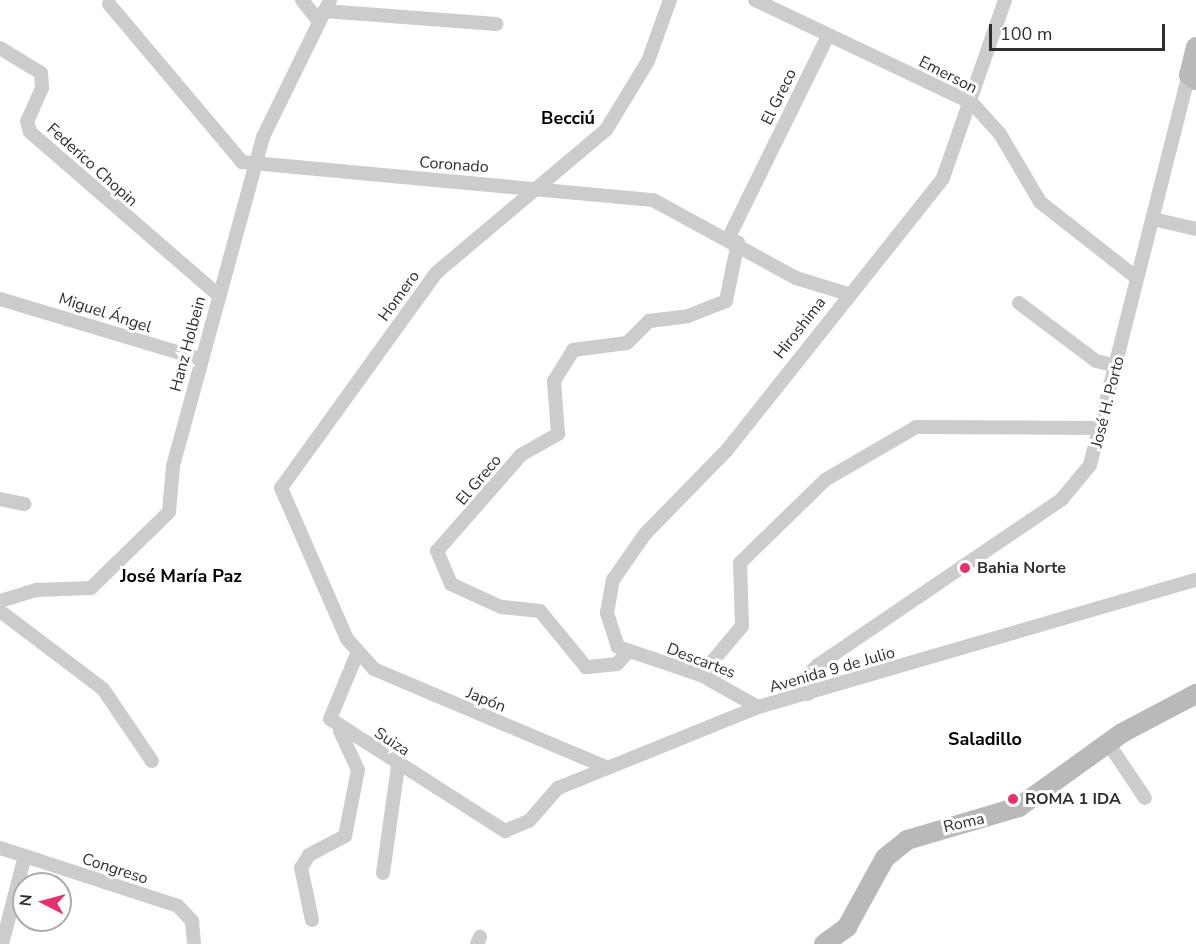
<!DOCTYPE html>
<html>
<head>
<meta charset="utf-8">
<style>
	body { margin:0 }
	#map { position:relative; width:1196px; height:944px; overflow:hidden; background:#fff; font-family:"Nunito Sans",sans-serif }
	div>[style] { position:absolute }
	[style*='--x'] { left:calc(var(--x)*1px); top:calc(var(--y)*1px); width:calc(var(--w)*1px); rotate:calc(var(--a)*1deg) }
	.street>* { height:14px; margin:-7px; padding:0 7px; transform-origin:7px; border-radius:7px; background:#ccc }
	.secondary>* { height:20px; margin:-10px; padding:0 10px; transform-origin:10px; border-radius:10px; background:#b9b9b9 }
	.dots>* { width:16px; height:16px; translate:-50% -50%; box-sizing:border-box; border:3px solid #fff; border-radius:50% }
	span { translate:-50% -50%; white-space:nowrap; text-align:center; line-height:1.15; -webkit-text-stroke:6px #fff; paint-order:stroke }
	.street-label { font-size:16px; color:#2f2f2f }
	.poi-label { font-size:16px; color:#2f2f2f; font-weight:700 }
	.left { translate:0 -50%; text-align:left }
	.neighbourhood-label { font-size:18px; color:#000; font-weight:700 }
	.north { position:absolute; left:12px; top:872px; width:60px; height:60px; box-sizing:border-box; background:#fff; border:2px solid #acacac; border-radius:50%; rotate:276deg; font-size:16px; font-weight:700; line-height:24px; text-align:center; color:#2f2f2f }
	.north::after { content:''; display:block; margin:auto; width:21px; height:27px; background:#e6316e; clip-path:polygon(50% 0,100% 100%,50% 72%,0 100%) }
	.scale { position:absolute; left:989px; top:24px; width:176px; height:27px; box-sizing:border-box; border:3px solid #2f2f2f; border-top:0; padding-left:8px; font-size:18px; line-height:21px; white-space:nowrap; color:#2f2f2f; -webkit-text-stroke:4px #fff; paint-order:stroke }
</style>
</head>
<body>
<div id="map">
	<div class="street">
		<div style="--x:302;--y:0;--w:28;--a:52"></div>
		<div style="--x:755;--y:0;--w:240;--a:25.4"></div>
		<div style="--x:972;--y:103;--w:42;--a:47.9"></div>
		<div style="--x:1000;--y:134;--w:79;--a:59.5"></div>
		<div style="--x:1040;--y:202;--w:123;--a:38.1"></div>
		<div style="--x:109;--y:4;--w:207;--a:49.9"></div>
		<div style="--x:242;--y:162;--w:413;--a:5.3"></div>
		<div style="--x:653;--y:200;--w:163;--a:28.6"></div>
		<div style="--x:796;--y:278;--w:54;--a:17.1"></div>
		<div style="--x:324;--y:11;--w:173;--a:4.3"></div>
		<div style="--x:0;--y:48;--w:48;--a:31.4"></div>
		<div style="--x:41;--y:73;--w:15;--a:86"></div>
		<div style="--x:42;--y:88;--w:36;--a:114"></div>
		<div style="--x:27;--y:121;--w:11;--a:75"></div>
		<div style="--x:30;--y:132;--w:249;--a:40.9"></div>
		<div style="--x:1153;--y:219;--w:44;--a:13.1"></div>
		<div style="--x:729;--y:237;--w:224;--a:-63.8"></div>
		<div style="--x:0;--y:299;--w:209;--a:16.7"></div>
		<div style="--x:1019;--y:303;--w:96;--a:37"></div>
		<div style="--x:1096;--y:361;--w:22;--a:13"></div>
		<div style="--x:0;--y:499;--w:25;--a:12"></div>
		<div style="--x:0;--y:601;--w:39;--a:-17"></div>
		<div style="--x:37;--y:590;--w:54;--a:-2.1"></div>
		<div style="--x:91;--y:588;--w:109;--a:-44.3"></div>
		<div style="--x:169;--y:512;--w:46;--a:-85"></div>
		<div style="--x:173;--y:466;--w:341;--a:-74.7"></div>
		<div style="--x:263;--y:137;--w:153;--a:-63.9"></div>
		<div style="--x:0;--y:611;--w:129;--a:37.1"></div>
		<div style="--x:103;--y:689;--w:87;--a:55.8"></div>
		<div style="--x:628;--y:652;--w:16;--a:133"></div>
		<div style="--x:617;--y:664;--w:31;--a:174"></div>
		<div style="--x:586;--y:667;--w:72;--a:-129.4"></div>
		<div style="--x:540;--y:611;--w:39;--a:-174"></div>
		<div style="--x:501;--y:607;--w:55;--a:-155.3"></div>
		<div style="--x:451;--y:584;--w:36;--a:-113"></div>
		<div style="--x:437;--y:551;--w:128;--a:-48.8"></div>
		<div style="--x:521;--y:455;--w:43;--a:-29.6"></div>
		<div style="--x:558;--y:434;--w:53;--a:-94.3"></div>
		<div style="--x:554;--y:381;--w:36;--a:-58"></div>
		<div style="--x:573;--y:350;--w:54;--a:-7.4"></div>
		<div style="--x:627;--y:343;--w:31;--a:-45"></div>
		<div style="--x:649;--y:321;--w:39;--a:-7"></div>
		<div style="--x:688;--y:316;--w:41;--a:-21.5"></div>
		<div style="--x:726;--y:301;--w:60;--a:-78.5"></div>
		<div style="--x:357;--y:654;--w:70;--a:112.6"></div>
		<div style="--x:330;--y:719;--w:208;--a:32.6"></div>
		<div style="--x:505;--y:831;--w:26;--a:-23"></div>
		<div style="--x:529;--y:821;--w:44;--a:-48.7"></div>
		<div style="--x:558;--y:788;--w:216;--a:-22"></div>
		<div style="--x:758;--y:707;--w:456;--a:-16.2"></div>
		<div style="--x:701;--y:675;--w:64;--a:-50.1"></div>
		<div style="--x:742;--y:626;--w:63;--a:-91.8"></div>
		<div style="--x:740;--y:563;--w:119;--a:-44.3"></div>
		<div style="--x:825;--y:480;--w:105;--a:-30.2"></div>
		<div style="--x:916;--y:427;--w:185;--a:0.3"></div>
		<div style="--x:808;--y:694;--w:20;--a:-87"></div>
		<div style="--x:809;--y:674;--w:13;--a:-45"></div>
		<div style="--x:818;--y:665;--w:295;--a:-34.2"></div>
		<div style="--x:1062;--y:499;--w:44;--a:-50.5"></div>
		<div style="--x:1090;--y:465;--w:402;--a:-75.8"></div>
		<div style="--x:758;--y:707;--w:65;--a:-150.7"></div>
		<div style="--x:701;--y:675;--w:88;--a:-161.4"></div>
		<div style="--x:618;--y:647;--w:36;--a:-108"></div>
		<div style="--x:607;--y:613;--w:34;--a:-80"></div>
		<div style="--x:613;--y:580;--w:56;--a:-55.2"></div>
		<div style="--x:645;--y:534;--w:117;--a:-45.7"></div>
		<div style="--x:727;--y:450;--w:347;--a:-51.5"></div>
		<div style="--x:943;--y:178;--w:188;--a:-70.8"></div>
		<div style="--x:1108;--y:743;--w:66;--a:56.1"></div>
		<div style="--x:608;--y:768;--w:254;--a:-157.1"></div>
		<div style="--x:374;--y:669;--w:40;--a:-132"></div>
		<div style="--x:347;--y:639;--w:165;--a:-113.6"></div>
		<div style="--x:281;--y:488;--w:265;--a:-54.2"></div>
		<div style="--x:436;--y:273;--w:222;--a:-40.1"></div>
		<div style="--x:606;--y:130;--w:81;--a:-58.7"></div>
		<div style="--x:648;--y:61;--w:65;--a:-70.2"></div>
		<div style="--x:0;--y:848;--w:187;--a:18"></div>
		<div style="--x:178;--y:906;--w:21;--a:47"></div>
		<div style="--x:192;--y:921;--w:23;--a:85"></div>
		<div style="--x:383;--y:873;--w:108;--a:-82"></div>
		<div style="--x:312;--y:920;--w:53;--a:-101.9"></div>
		<div style="--x:301;--y:868;--w:15;--a:-58"></div>
		<div style="--x:309;--y:855;--w:41;--a:-27.8"></div>
		<div style="--x:345;--y:836;--w:67;--a:-78.9"></div>
		<div style="--x:358;--y:770;--w:43;--a:-114.8"></div>
		<div style="--x:2;--y:944;--w:91;--a:-75.4"></div>
		<div style="--x:477;--y:944;--w:8;--a:-67"></div>
	</div>
	<div class="secondary">
		<div style="--x:1196;--y:47;--w:29;--a:104"></div>
		<div style="--x:1189;--y:75;--w:9;--a:36"></div>
		<div style="--x:824;--y:944;--w:29;--a:-36"></div>
		<div style="--x:847;--y:927;--w:79;--a:-61.2"></div>
		<div style="--x:885;--y:858;--w:28;--a:-39"></div>
		<div style="--x:907;--y:840;--w:117;--a:-16.4"></div>
		<div style="--x:1019;--y:807;--w:127;--a:-35.7"></div>
		<div style="--x:1122;--y:733;--w:84;--a:-27.8"></div>
	</div>
	<div class="dots">
		<div style="left:965px;top:568px;background:#e6316e"></div>
		<div style="left:1013px;top:799px;background:#e6316e"></div>
	</div>
	<div class="street-label">
		<span style="left:948px;top:75px;rotate:27deg">Emerson</span>
		<span style="left:779px;top:97px;rotate:-64deg">El Greco</span>
		<span style="left:92px;top:165px;rotate:42deg">Federico Chopin</span>
		<span style="left:454px;top:165px;rotate:4deg">Coronado</span>
		<span style="left:399px;top:296px;rotate:-54deg">Homero</span>
		<span style="left:105px;top:313px;rotate:18deg">Miguel Ángel</span>
		<span style="left:800px;top:328px;rotate:-52deg">Hiroshima</span>
		<span style="left:188px;top:344px;rotate:-75deg">Hanz Holbein</span>
		<span style="left:1108px;top:402px;rotate:-76deg">José H. Porto</span>
		<span style="left:479px;top:480px;rotate:-50deg">El Greco</span>
		<span style="left:701px;top:661px;rotate:21deg">Descartes</span>
		<span style="left:832px;top:670px;rotate:-16deg">Avenida 9 de Julio</span>
		<span style="left:486px;top:700px;rotate:22deg">Japón</span>
		<span style="left:392px;top:742px;rotate:33deg">Suiza</span>
		<span style="left:964px;top:823px;rotate:-13deg">Roma</span>
		<span style="left:115px;top:869px;rotate:18deg">Congreso</span>
	</div>
	<div class="poi-label">
		<span class="left" style="left:977px;top:568px">Bahia Norte</span>
		<span class="left" style="left:1025px;top:799px">ROMA 1 IDA</span>
	</div>
	<div class="neighbourhood-label">
		<span style="left:568px;top:118px">Becciú</span>
		<span style="left:181px;top:576px">José María Paz</span>
		<span style="left:985px;top:739px">Saladillo</span>
	</div>
	<div class="north">N</div>
	<div class="scale">100 m</div>
</div>
</body>
</html>
